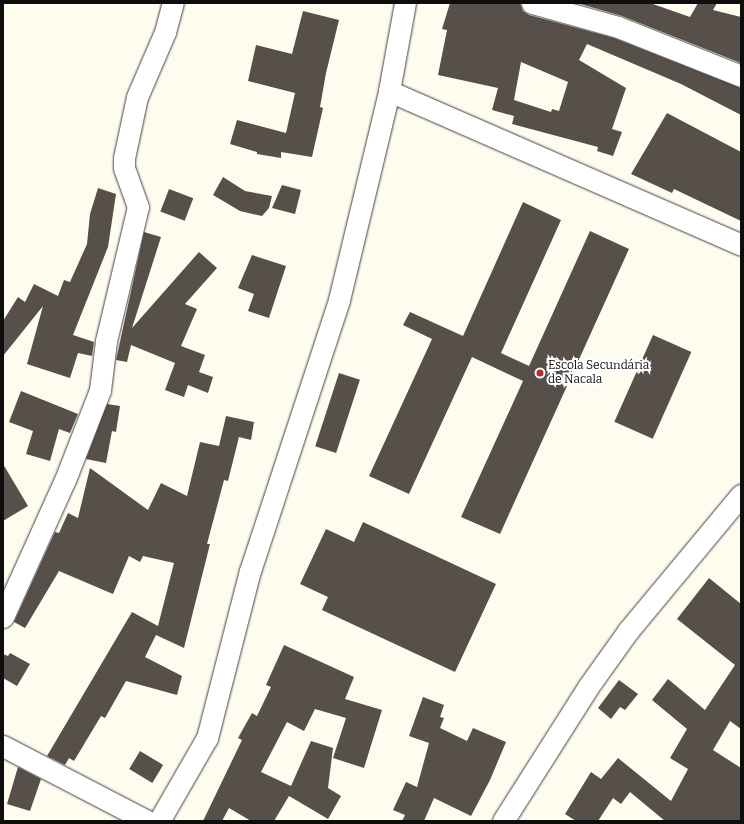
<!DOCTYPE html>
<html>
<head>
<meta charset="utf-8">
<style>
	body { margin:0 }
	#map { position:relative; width:744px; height:824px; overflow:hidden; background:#fefcee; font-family:Bitter,serif }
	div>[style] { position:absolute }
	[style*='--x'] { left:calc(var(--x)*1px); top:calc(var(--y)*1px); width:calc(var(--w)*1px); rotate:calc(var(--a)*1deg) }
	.building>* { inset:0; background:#564f4a; transform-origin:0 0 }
	.roads { filter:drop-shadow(0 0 1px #404040) drop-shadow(0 0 1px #404040) }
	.minor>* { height:21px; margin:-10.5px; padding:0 10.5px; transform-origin:10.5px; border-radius:10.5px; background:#fff }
	.dots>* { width:11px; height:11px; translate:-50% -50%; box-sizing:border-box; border:2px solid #fff; border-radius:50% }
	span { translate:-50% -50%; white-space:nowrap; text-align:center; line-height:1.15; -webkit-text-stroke:4px #fff; paint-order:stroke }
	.poi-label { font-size:12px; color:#0d0d0d }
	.left { translate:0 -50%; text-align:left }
	.frame { position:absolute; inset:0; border:4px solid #0d0d0d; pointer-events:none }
</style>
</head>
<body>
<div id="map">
	<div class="building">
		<div style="clip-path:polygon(evenodd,450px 3px,520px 3px,523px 11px,529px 15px,614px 38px,741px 88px,741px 115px,681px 84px,587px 44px,579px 60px,626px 88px,612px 129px,622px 132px,613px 156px,597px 151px,598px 147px,512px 124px,514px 116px,492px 110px,498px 88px,438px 75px,447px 30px,442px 29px,450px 3px,521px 62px,568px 82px,559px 111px,552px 109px,551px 112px,514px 100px,521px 62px)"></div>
		<div style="clip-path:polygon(577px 3px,650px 3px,690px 17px,698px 3px,717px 3px,713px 10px,741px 17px,741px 63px,622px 16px)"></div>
		<div style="clip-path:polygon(303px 11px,339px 20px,326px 73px,320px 107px,323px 108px,312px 157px,281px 152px,281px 158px,257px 154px,257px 152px,230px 144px,237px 120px,286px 133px,295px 93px,248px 81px,256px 45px,292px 54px)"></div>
		<div style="clip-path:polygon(667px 113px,741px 152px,741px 221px,674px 189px,672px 193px,631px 174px)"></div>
		<div style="clip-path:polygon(223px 177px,245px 191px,272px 196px,269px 208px,262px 216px,240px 211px,213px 195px)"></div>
		<div style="clip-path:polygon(282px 185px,301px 190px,295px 214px,272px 208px)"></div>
		<div style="clip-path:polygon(98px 188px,116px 194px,108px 247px,73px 335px,94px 342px,92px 356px,78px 353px,70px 378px,27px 364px,43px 306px,3px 356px,3px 321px,18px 297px,25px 302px,34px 284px,58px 296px,64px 280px,70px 282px,87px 244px,90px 214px)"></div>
		<div style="left:169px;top:189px;width:26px;height:24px;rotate:21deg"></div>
		<div style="clip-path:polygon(523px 202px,561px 220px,501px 353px,529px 366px,590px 231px,629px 249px,500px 534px,461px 517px,523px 381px,472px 357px,409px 494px,369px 476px,432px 339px,403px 325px,410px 312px,463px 336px)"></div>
		<div style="clip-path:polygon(144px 232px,161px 237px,132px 328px,199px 252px,217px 268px,185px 304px,197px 309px,181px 346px,205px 355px,199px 372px,213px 377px,208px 393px,188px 385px,184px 397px,165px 390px,175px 363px,131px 345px,127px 362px,116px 360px)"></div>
		<div style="clip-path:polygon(252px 255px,286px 266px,269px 318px,248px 311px,254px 294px,238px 288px)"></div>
		<div style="left:653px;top:335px;width:42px;height:95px;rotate:24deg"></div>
		<div style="left:339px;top:373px;width:22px;height:77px;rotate:18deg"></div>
		<div style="clip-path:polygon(21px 391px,78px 414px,70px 433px,59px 429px,50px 461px,26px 454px,33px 431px,9px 422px)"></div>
		<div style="clip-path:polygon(107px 404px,120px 406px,116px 432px,112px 431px,106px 463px,86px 459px)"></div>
		<div style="clip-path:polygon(226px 416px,254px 422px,251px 440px,239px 437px,228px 481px,224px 480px,207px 544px,210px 544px,184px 648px,156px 635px,145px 657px,182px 676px,177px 695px,126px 681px,105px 718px,101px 716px,74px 761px,69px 758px,65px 765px,47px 756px,132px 612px,158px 626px,174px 563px,143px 556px,140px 562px,129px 556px,113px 594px,59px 571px,25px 628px,14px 622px,55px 532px,59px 533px,68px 513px,78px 518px,90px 468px,148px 510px,161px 483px,187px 496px,200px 442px,219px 446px)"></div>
		<div style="clip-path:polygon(3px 464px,28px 506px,3px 521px)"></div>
		<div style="clip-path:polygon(363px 522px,496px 584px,455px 672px,322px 610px,328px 597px,300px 584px,326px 529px,354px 542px)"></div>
		<div style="clip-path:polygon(709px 578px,741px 604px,741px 729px,730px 721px,713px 750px,741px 768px,741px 821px,665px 821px,630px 792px,621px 804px,613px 798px,598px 821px,576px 821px,565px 814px,591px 772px,601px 779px,618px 758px,671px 801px,688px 769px,670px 758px,687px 729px,652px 700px,668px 679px,705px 710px,735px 665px,677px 619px)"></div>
		<div style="clip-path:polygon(284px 645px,354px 677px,345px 699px,382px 710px,364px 768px,333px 758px,346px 718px,315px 709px,304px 731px,287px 722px,261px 772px,291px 786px,311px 741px,333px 748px,328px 788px,341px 796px,328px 819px,289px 796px,274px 821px,251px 821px,229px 808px,222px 821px,203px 821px,242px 740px,238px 738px,252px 713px,257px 716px,271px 687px,266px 685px)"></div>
		<div style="clip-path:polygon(10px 653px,30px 664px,17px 686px,3px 678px,3px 654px,8px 656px)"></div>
		<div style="clip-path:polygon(619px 680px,638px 694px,625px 710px,620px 707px,611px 719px,598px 708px)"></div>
		<div style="clip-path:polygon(423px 697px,444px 705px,440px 717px,444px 718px,440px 728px,467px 741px,473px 728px,506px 742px,490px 780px,471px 816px,434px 798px,424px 821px,402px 821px,405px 815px,393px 810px,406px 782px,417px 787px,429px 743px,409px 736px)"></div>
		<div style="left:140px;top:751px;width:27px;height:21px;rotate:31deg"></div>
		<div style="clip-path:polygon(18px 767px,41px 779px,30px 811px,7px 804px)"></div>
	</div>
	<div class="roads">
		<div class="minor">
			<div style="--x:532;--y:3;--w:89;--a:15.6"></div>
			<div style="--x:618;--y:27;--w:132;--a:21.7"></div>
			<div style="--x:389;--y:91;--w:384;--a:23.6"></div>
			<div style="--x:3;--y:617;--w:150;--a:-65.7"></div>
			<div style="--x:65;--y:480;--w:97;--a:-68.7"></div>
			<div style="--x:100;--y:390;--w:49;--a:-83"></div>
			<div style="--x:106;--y:341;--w:138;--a:-76.6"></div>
			<div style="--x:138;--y:207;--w:41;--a:-109.7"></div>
			<div style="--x:124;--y:168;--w:10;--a:-90"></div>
			<div style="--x:124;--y:158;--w:62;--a:-78"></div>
			<div style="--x:137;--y:97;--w:71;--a:-66.7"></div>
			<div style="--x:165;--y:32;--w:30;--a:-75"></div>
			<div style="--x:3;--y:746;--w:162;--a:27.5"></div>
			<div style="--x:159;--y:821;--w:96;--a:-60"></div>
			<div style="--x:207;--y:738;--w:172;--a:-75.6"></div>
			<div style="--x:250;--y:571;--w:285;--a:-71.8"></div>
			<div style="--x:339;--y:300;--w:215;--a:-76.5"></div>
			<div style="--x:389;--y:91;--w:89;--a:-79.7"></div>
			<div style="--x:503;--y:821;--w:159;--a:-57.6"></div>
			<div style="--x:588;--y:687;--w:69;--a:-54.5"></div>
			<div style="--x:628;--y:631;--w:177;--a:-50.3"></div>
		</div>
	</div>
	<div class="dots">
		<div style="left:540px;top:373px;background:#b92a2a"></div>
	</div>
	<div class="poi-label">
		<span class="left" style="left:548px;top:373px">Escola Secundária<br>de Nacala</span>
	</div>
	<div class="frame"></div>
</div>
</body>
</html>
